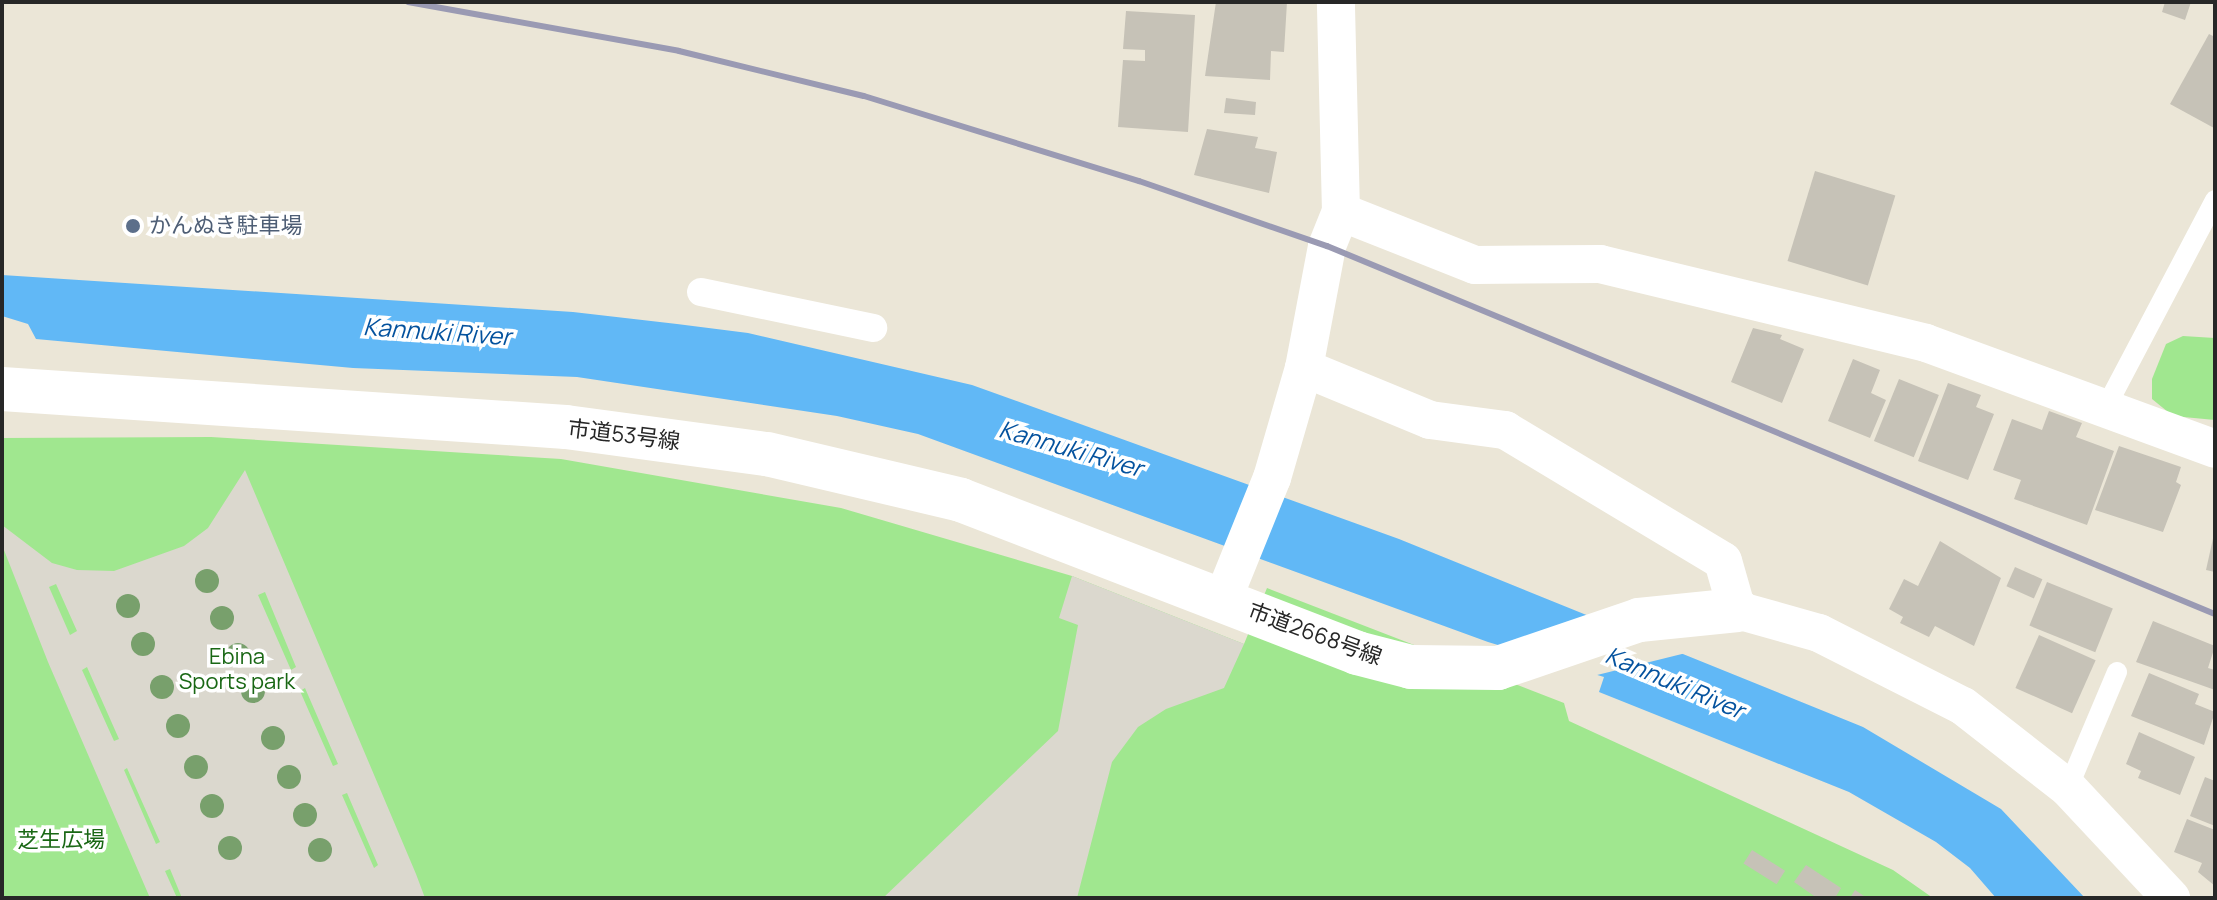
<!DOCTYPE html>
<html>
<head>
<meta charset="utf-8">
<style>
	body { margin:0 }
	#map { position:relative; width:2217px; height:900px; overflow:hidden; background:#ebe6d7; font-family:Manrope,"Noto Sans JP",sans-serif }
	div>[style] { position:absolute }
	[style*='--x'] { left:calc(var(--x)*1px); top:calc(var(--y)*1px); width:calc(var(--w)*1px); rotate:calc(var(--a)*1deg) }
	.green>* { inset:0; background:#a0e78f }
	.plaza>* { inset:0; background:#dbd8ce }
	.water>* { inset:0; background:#61b8f6 }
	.pier>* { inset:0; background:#ebe6d7 }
	.building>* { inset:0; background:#c6c2b7; transform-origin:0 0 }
	.service>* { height:20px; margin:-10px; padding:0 10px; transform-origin:10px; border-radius:10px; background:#fff }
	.pedestrian>* { height:28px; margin:-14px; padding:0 14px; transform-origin:14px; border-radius:14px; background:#fff }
	.minor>* { height:38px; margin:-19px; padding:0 19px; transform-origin:19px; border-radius:19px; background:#fff }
	.tertiary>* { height:44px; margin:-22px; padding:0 22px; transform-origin:22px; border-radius:22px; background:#fff }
	.rail>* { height:6px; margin:-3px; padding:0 3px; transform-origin:3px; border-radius:3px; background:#9a9ab3 }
	.trees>* { width:24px; height:24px; margin:-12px; border-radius:50%; background:#78a06c }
	.dots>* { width:22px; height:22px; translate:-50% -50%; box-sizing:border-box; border:4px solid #fff; border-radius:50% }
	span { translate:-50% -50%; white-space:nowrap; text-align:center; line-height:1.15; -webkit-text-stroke:7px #fff; paint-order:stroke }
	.service-label { font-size:22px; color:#4e5e75 }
	.left { translate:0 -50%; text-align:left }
	.street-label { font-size:22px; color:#272727 }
	.park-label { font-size:22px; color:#196714 }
	.water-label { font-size:24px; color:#04529e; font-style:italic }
	.frame { position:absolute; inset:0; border:4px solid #272727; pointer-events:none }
</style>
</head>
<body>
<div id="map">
	<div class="green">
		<div style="clip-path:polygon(2183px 336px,2215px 338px,2215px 420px,2173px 416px,2152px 399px,2152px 379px,2166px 344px)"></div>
		<div style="clip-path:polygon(211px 437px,561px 459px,841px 508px,1072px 576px,1244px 644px,1267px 588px,1564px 703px,1569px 721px,1893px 870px,1933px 898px,2px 898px,2px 438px)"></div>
	</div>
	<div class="plaza">
		<div style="clip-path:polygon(evenodd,245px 470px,416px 874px,425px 898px,182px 898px,170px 869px,165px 871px,177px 898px,150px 898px,48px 662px,2px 545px,2px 525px,52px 563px,77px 570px,114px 571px,184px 546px,208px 528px,245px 470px,56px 584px,77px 631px,70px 635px,49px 587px,56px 584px,245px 470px,265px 592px,296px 667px,291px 670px,258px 595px,265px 592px,245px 470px,87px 667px,119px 739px,114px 741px,82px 670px,87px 667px,245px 470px,305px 688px,338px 764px,333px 766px,300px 691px,305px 688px,245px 470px,127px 768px,160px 842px,156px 844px,124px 770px,127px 768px,245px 470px,347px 793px,378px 865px,374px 868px,342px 795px,347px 793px)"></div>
		<div style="clip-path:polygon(1072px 576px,1244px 644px,1224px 688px,1166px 709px,1138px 727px,1112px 762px,1077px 898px,883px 898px,1058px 731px,1078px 625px,1059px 618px)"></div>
	</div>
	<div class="water">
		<div style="clip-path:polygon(2px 275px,573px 312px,677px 324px,748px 333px,972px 385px,1399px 539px,1863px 727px,2001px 809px,2085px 898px,1996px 898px,1970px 868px,1936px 842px,1849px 792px,1599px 692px,1604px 677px,1488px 642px,918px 434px,837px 416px,577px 377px,353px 368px,36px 339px,28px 324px,2px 316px)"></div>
	</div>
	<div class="pier">
		<div style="clip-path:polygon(1591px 614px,1690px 652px,1589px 677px,1492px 648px)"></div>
	</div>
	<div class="building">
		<div style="clip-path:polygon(1216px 2px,1287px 2px,1284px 52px,1271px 51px,1270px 80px,1205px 76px)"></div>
		<div style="clip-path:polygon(2165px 2px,2191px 2px,2185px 20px,2162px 12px)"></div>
		<div style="clip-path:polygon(1126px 11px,1195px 15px,1188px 132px,1118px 127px,1123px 60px,1145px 61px,1145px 50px,1123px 49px)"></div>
		<div style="clip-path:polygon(2209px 34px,2215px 37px,2214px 128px,2170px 104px)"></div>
		<div style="clip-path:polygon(1226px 98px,1256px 102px,1255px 115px,1224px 113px)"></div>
		<div style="clip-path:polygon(1207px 129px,1258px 137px,1255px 148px,1277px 152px,1269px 193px,1194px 175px)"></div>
		<div style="left:1815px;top:171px;width:84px;height:94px;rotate:17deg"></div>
		<div style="clip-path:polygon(1753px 328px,1782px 335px,1780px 339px,1804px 349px,1782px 403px,1731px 382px)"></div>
		<div style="clip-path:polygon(1853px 359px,1880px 370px,1871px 393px,1886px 400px,1870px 438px,1828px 421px)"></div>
		<div style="left:1899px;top:379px;width:43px;height:67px;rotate:22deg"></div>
		<div style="clip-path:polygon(1948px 383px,1981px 395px,1976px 407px,1994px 414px,1968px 480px,1918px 461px)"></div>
		<div style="clip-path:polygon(2049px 411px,2082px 423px,2076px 437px,2114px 451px,2087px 525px,2014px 499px,2021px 480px,1993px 470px,2012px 419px,2042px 430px)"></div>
		<div style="clip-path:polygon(2119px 446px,2181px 467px,2176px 482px,2181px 485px,2163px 532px,2095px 510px)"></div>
		<div style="clip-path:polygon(2214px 534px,2215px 534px,2215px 572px,2206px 570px)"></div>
		<div style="clip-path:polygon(1940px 541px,2001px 578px,1974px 646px,1935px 626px,1929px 637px,1900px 623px,1903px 617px,1889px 609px,1904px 579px,1918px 586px)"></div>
		<div style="left:2015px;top:567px;width:30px;height:21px;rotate:24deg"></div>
		<div style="left:2047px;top:582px;width:71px;height:47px;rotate:22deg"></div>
		<div style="clip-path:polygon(2153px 621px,2215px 646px,2208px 668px,2215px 670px,2215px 690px,2136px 662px)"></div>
		<div style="left:2039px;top:635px;width:62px;height:58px;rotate:24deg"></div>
		<div style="clip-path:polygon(2149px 673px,2199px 694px,2195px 704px,2215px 712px,2204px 745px,2131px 716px)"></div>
		<div style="clip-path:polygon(2139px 732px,2195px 757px,2180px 795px,2138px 778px,2141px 771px,2126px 764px)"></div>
		<div style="clip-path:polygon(2205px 777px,2215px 781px,2215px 826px,2190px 816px)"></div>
		<div style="clip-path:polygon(2187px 819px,2215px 830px,2215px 886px,2198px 872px,2202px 863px,2174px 852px)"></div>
		<div style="left:1752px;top:850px;width:39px;height:16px;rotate:32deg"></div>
		<div style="clip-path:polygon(1806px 865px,1841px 888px,1835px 898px,1817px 898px,1794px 882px)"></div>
		<div style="clip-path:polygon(1855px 890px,1867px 898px,1850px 898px)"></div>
	</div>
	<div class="service">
		<div style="--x:2106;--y:407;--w:234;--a:-62.2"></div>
		<div style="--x:2068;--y:788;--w:126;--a:-67.1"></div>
	</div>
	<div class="pedestrian">
		<div style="--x:701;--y:292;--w:176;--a:11.8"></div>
	</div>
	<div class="minor">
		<div style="--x:1341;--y:212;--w:144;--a:21.6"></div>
		<div style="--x:1475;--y:265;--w:125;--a:-0.5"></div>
		<div style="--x:1600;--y:264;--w:335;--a:13.6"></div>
		<div style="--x:1926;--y:343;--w:308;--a:20.1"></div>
		<div style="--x:1304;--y:368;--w:136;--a:22.4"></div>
		<div style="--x:1430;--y:420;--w:76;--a:7.6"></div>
		<div style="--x:1505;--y:430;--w:254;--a:31"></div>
		<div style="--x:1723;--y:561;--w:51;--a:74.1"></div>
		<div style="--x:1737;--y:610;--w:85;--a:15.7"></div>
		<div style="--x:1819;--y:633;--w:161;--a:26.9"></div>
		<div style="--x:1963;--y:706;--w:133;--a:38"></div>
		<div style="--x:2068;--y:788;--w:151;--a:46.9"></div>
		<div style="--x:1223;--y:599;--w:131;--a:-68"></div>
		<div style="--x:1272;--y:478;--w:115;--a:-73.8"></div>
		<div style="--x:1304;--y:368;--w:124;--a:-79.3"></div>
		<div style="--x:1327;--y:246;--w:37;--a:-68"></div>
		<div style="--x:1341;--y:212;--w:210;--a:-91.4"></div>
	</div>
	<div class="tertiary">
		<div style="--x:2;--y:389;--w:565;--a:3.85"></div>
		<div style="--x:566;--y:427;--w:203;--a:7.7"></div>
		<div style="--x:767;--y:454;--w:199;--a:13.3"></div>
		<div style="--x:961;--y:500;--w:425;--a:21.1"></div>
		<div style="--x:1357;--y:653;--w:56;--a:14.5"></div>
		<div style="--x:1411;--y:667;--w:87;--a:0.7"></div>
		<div style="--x:1498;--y:668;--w:149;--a:-18.8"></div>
		<div style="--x:1639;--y:620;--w:99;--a:-5.8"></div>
	</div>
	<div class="rail">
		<div style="--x:408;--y:2;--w:275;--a:10.2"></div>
		<div style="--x:679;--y:51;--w:190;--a:13.7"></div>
		<div style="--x:864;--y:96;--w:288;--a:17.2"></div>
		<div style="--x:1139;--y:181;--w:199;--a:19.1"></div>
		<div style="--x:1327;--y:246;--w:961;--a:22.51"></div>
	</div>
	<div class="trees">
		<div style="left:207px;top:581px"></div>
		<div style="left:128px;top:606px"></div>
		<div style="left:222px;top:618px"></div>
		<div style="left:143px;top:644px"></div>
		<div style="left:238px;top:655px"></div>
		<div style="left:162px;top:687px"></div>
		<div style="left:253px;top:691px"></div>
		<div style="left:178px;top:726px"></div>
		<div style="left:273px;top:738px"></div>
		<div style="left:196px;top:767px"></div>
		<div style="left:289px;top:777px"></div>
		<div style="left:212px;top:806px"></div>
		<div style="left:305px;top:815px"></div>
		<div style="left:230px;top:848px"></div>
		<div style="left:320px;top:850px"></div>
	</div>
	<div class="dots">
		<div style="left:133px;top:226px;background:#5c6f8a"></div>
	</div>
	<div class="service-label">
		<span class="left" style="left:149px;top:226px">かんぬき駐車場</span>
	</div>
	<div class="street-label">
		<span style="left:624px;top:435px;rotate:7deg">市道53号線</span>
		<span style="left:1315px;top:634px;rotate:20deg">市道2668号線</span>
	</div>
	<div class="park-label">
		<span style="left:237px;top:669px">Ebina<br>Sports park</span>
		<span style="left:61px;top:840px">芝生広場</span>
	</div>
	<div class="water-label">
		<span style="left:437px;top:331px;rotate:4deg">Kannuki River</span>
		<span style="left:1071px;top:448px;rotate:16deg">Kannuki River</span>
		<span style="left:1675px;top:682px;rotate:23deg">Kannuki River</span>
	</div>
	<div class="frame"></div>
</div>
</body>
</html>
